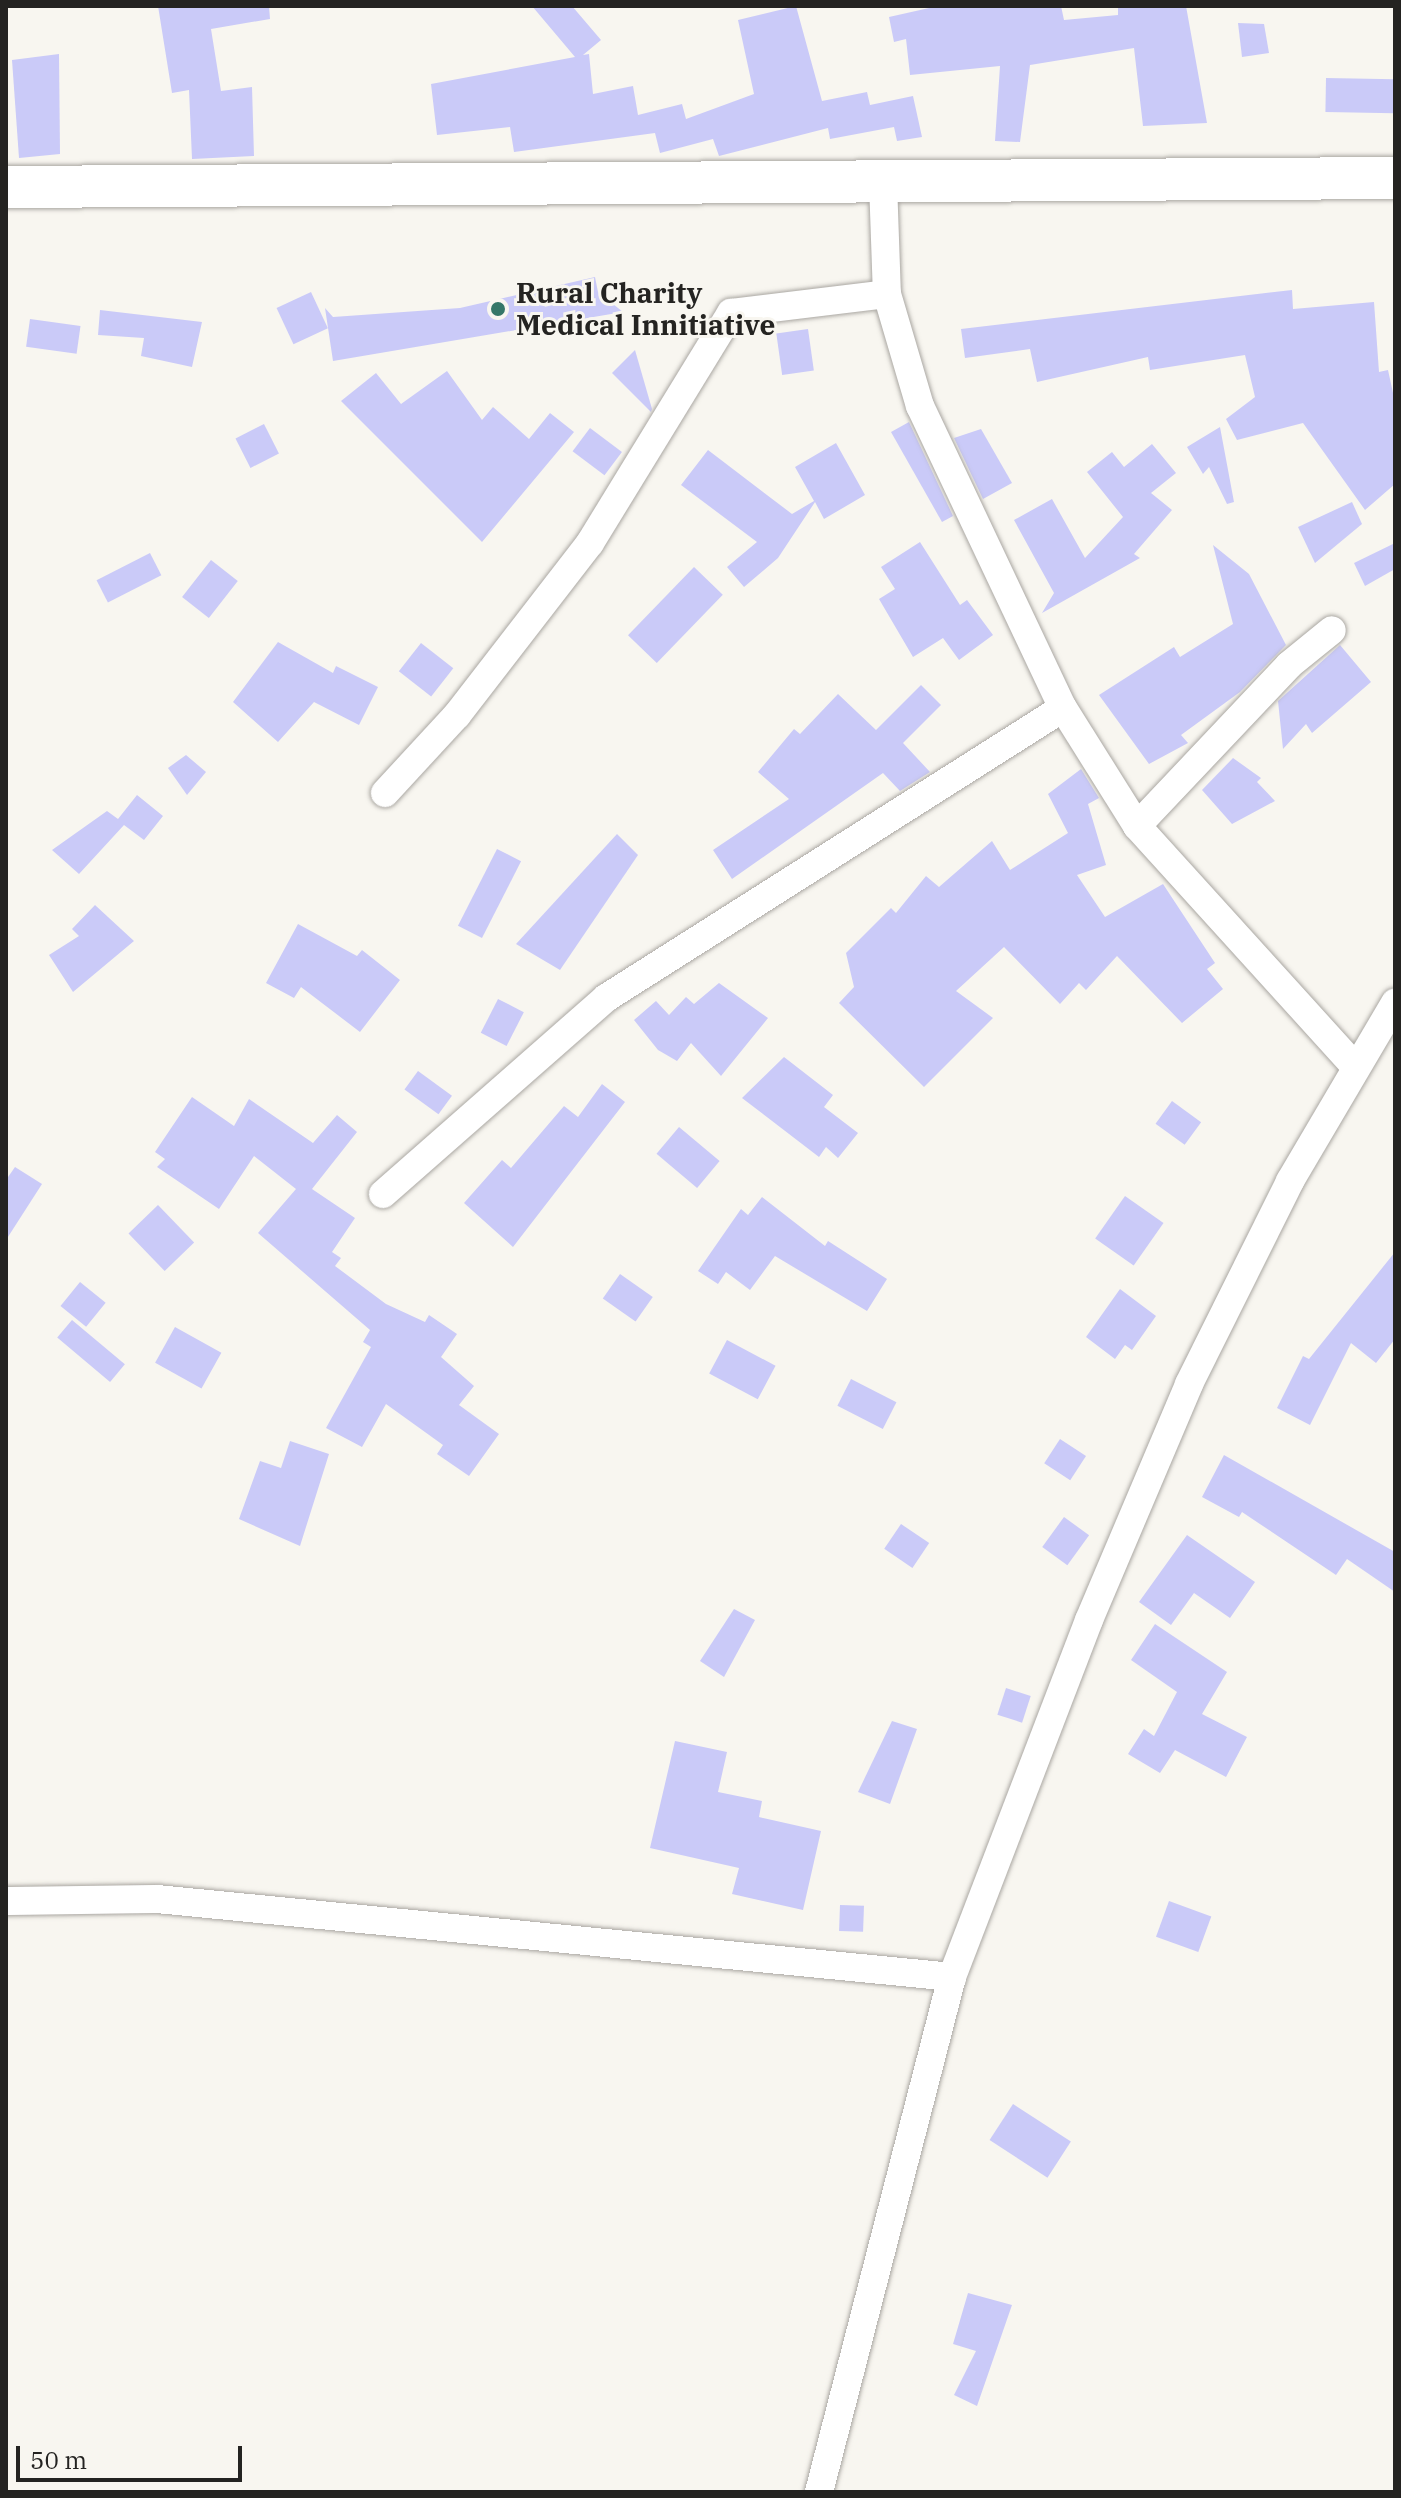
<!DOCTYPE html>
<html>
<head>
<meta charset="utf-8">
<style>
	body { margin:0 }
	#map { position:relative; width:1401px; height:2498px; overflow:hidden; background:#f8f6f0; font-family:"IBM Plex Serif",serif }
	div>[style] { position:absolute }
	[style*='--x'] { left:calc(var(--x)*1px); top:calc(var(--y)*1px); width:calc(var(--w)*1px); rotate:calc(var(--a)*1deg) }
	.building>* { inset:0; background:#cacaf8; transform-origin:0 0 }
	.roads { filter:drop-shadow(0 0 2px #aaa7a2) drop-shadow(0 0 2px #aaa7a2) }
	.street>* { height:28px; margin:-14px; padding:0 14px; transform-origin:14px; border-radius:14px; background:#fff }
	.secondary>* { height:42px; margin:-21px; padding:0 21px; transform-origin:21px; border-radius:21px; background:#fff }
	.dots>* { width:22px; height:22px; translate:-50% -50%; box-sizing:border-box; border:4px solid #f8f6f0; border-radius:50% }
	span { translate:-50% -50%; white-space:nowrap; text-align:center; line-height:1.15; -webkit-text-stroke:6px #f8f6f0; paint-order:stroke }
	.poi-label { font-size:28px; color:#242321; font-weight:700 }
	.left { translate:0 -50%; text-align:left }
	.frame { position:absolute; inset:0; border:8px solid #242321; pointer-events:none }
	.scale { position:absolute; left:16px; top:2446px; width:226px; height:36px; box-sizing:border-box; border:4px solid #242321; border-top:0; padding-left:10px; font-size:24px; line-height:28px; white-space:nowrap; color:#242321; -webkit-text-stroke:6px #f8f6f0; paint-order:stroke }
</style>
</head>
<body>
<div id="map">
	<div class="building">
		<div style="clip-path:polygon(158px 6px,269px 6px,270px 19px,211px 29px,221px 91px,252px 87px,254px 156px,192px 159px,189px 90px,172px 93px)"></div>
		<div style="clip-path:polygon(532px 6px,572px 6px,601px 40px,583px 55px,589px 54px,593px 94px,633px 86px,638px 115px,682px 104px,686px 119px,754px 94px,738px 20px,796px 6px,822px 101px,867px 92px,870px 105px,913px 96px,922px 137px,897px 141px,894px 127px,830px 139px,828px 128px,719px 156px,713px 139px,660px 153px,655px 133px,514px 152px,510px 127px,437px 135px,431px 84px,575px 57px)"></div>
		<div style="clip-path:polygon(938px 6px,1061px 6px,1064px 20px,1118px 15px,1118px 6px,1186px 6px,1207px 123px,1143px 126px,1134px 48px,1030px 65px,1020px 142px,995px 141px,1000px 66px,910px 75px,906px 39px,894px 42px,889px 17px)"></div>
		<div style="clip-path:polygon(1238px 23px,1264px 24px,1269px 53px,1242px 57px)"></div>
		<div style="clip-path:polygon(59px 54px,60px 154px,19px 158px,12px 60px)"></div>
		<div style="left:1326px;top:78px;width:69px;height:34px;rotate:1deg"></div>
		<div style="clip-path:polygon(595px 277px,598px 292px,623px 312px,333px 361px,325px 308px,333px 317px,460px 308px)"></div>
		<div style="clip-path:polygon(1292px 290px,1293px 309px,1374px 302px,1379px 372px,1388px 370px,1395px 402px,1395px 484px,1365px 510px,1303px 423px,1237px 440px,1226px 419px,1255px 397px,1245px 355px,1150px 370px,1148px 357px,1037px 382px,1030px 349px,965px 358px,961px 329px)"></div>
		<div style="left:311px;top:292px;width:40px;height:38px;rotate:65deg"></div>
		<div style="clip-path:polygon(100px 310px,202px 322px,192px 367px,141px 356px,144px 338px,98px 335px)"></div>
		<div style="left:30px;top:319px;width:51px;height:28px;rotate:8deg"></div>
		<div style="left:808px;top:329px;width:42px;height:32px;rotate:82deg"></div>
		<div style="clip-path:polygon(635px 350px,652px 409px,651px 412px,612px 373px)"></div>
		<div style="clip-path:polygon(447px 371px,482px 420px,493px 407px,529px 439px,550px 413px,574px 432px,482px 542px,341px 401px,376px 373px,401px 404px)"></div>
		<div style="clip-path:polygon(909px 422px,953px 516px,942px 522px,891px 432px)"></div>
		<div style="left:264px;top:424px;width:33px;height:32px;rotate:63deg"></div>
		<div style="clip-path:polygon(1220px 427px,1234px 502px,1227px 504px,1209px 467px,1203px 474px,1187px 447px)"></div>
		<div style="left:590px;top:428px;width:40px;height:29px;rotate:37deg"></div>
		<div style="clip-path:polygon(981px 429px,1012px 483px,983px 499px,954px 438px)"></div>
		<div style="clip-path:polygon(836px 443px,865px 495px,824px 519px,815px 502px,778px 558px,744px 587px,727px 567px,757px 542px,681px 485px,708px 450px,792px 514px,814px 501px,795px 467px)"></div>
		<div style="clip-path:polygon(1152px 444px,1176px 473px,1151px 493px,1172px 510px,1134px 554px,1140px 558px,1042px 613px,1054px 593px,1014px 520px,1052px 499px,1085px 558px,1123px 517px,1087px 472px,1112px 452px,1124px 467px)"></div>
		<div style="clip-path:polygon(1352px 502px,1362px 524px,1315px 563px,1298px 527px)"></div>
		<div style="clip-path:polygon(920px 542px,960px 605px,967px 600px,993px 635px,959px 660px,943px 638px,913px 657px,879px 599px,895px 589px,881px 567px)"></div>
		<div style="clip-path:polygon(1395px 543px,1395px 569px,1365px 586px,1354px 563px)"></div>
		<div style="clip-path:polygon(1213px 545px,1249px 574px,1286px 645px,1240px 692px,1181px 735px,1188px 743px,1149px 764px,1099px 695px,1174px 647px,1180px 657px,1233px 624px)"></div>
		<div style="left:150px;top:553px;width:25px;height:60px;rotate:63deg"></div>
		<div style="left:211px;top:560px;width:34px;height:47px;rotate:38deg"></div>
		<div style="left:694px;top:567px;width:40px;height:95px;rotate:44deg"></div>
		<div style="clip-path:polygon(278px 642px,333px 673px,336px 666px,378px 687px,359px 725px,314px 702px,278px 742px,233px 702px)"></div>
		<div style="left:421px;top:643px;width:41px;height:36px;rotate:38deg"></div>
		<div style="clip-path:polygon(1340px 645px,1371px 682px,1312px 733px,1306px 724px,1283px 749px,1278px 701px)"></div>
		<div style="clip-path:polygon(921px 685px,941px 705px,903px 743px,930px 772px,900px 791px,883px 773px,732px 879px,713px 850px,789px 799px,758px 772px,794px 729px,800px 734px,838px 694px,876px 730px)"></div>
		<div style="clip-path:polygon(186px 755px,206px 772px,187px 795px,168px 768px)"></div>
		<div style="clip-path:polygon(1233px 758px,1261px 778px,1257px 782px,1275px 801px,1232px 824px,1202px 790px)"></div>
		<div style="clip-path:polygon(1081px 769px,1099px 798px,1088px 804px,1106px 865px,1077px 875px,1105px 917px,1163px 884px,1215px 963px,1207px 969px,1223px 989px,1182px 1023px,1117px 956px,1086px 990px,1079px 983px,1060px 1004px,1004px 947px,956px 991px,993px 1018px,924px 1087px,839px 1003px,854px 987px,846px 953px,891px 908px,896px 913px,926px 876px,939px 887px,992px 841px,1010px 870px,1068px 833px,1048px 794px)"></div>
		<div style="clip-path:polygon(137px 795px,163px 816px,144px 840px,124px 825px,79px 874px,52px 850px,107px 811px,118px 819px)"></div>
		<div style="clip-path:polygon(617px 834px,638px 855px,560px 970px,516px 944px)"></div>
		<div style="left:497px;top:849px;width:27px;height:86px;rotate:27deg"></div>
		<div style="clip-path:polygon(95px 905px,134px 941px,73px 992px,49px 955px,79px 936px,72px 929px)"></div>
		<div style="clip-path:polygon(298px 924px,357px 956px,362px 950px,400px 980px,360px 1032px,301px 987px,294px 998px,266px 983px)"></div>
		<div style="clip-path:polygon(719px 983px,768px 1018px,721px 1076px,691px 1043px,677px 1061px,658px 1050px,634px 1020px,656px 1001px,669px 1015px,686px 997px,694px 1004px)"></div>
		<div style="left:498px;top:999px;width:29px;height:38px;rotate:27deg"></div>
		<div style="clip-path:polygon(784px 1057px,833px 1095px,824px 1107px,858px 1133px,838px 1158px,826px 1147px,819px 1157px,742px 1098px)"></div>
		<div style="left:418px;top:1071px;width:42px;height:23px;rotate:36deg"></div>
		<div style="clip-path:polygon(602px 1084px,625px 1102px,513px 1247px,464px 1203px,502px 1160px,511px 1168px,564px 1106px,578px 1117px)"></div>
		<div style="clip-path:polygon(192px 1097px,234px 1126px,249px 1099px,313px 1143px,337px 1115px,357px 1132px,312px 1189px,355px 1218px,332px 1252px,341px 1258px,335px 1266px,386px 1304px,425px 1322px,429px 1315px,457px 1334px,441px 1357px,474px 1386px,459px 1405px,499px 1434px,469px 1476px,437px 1454px,443px 1445px,386px 1404px,362px 1447px,326px 1428px,371px 1347px,363px 1342px,370px 1330px,258px 1233px,296px 1189px,254px 1156px,219px 1209px,157px 1167px,165px 1159px,155px 1152px)"></div>
		<div style="left:1172px;top:1101px;width:36px;height:28px;rotate:36deg"></div>
		<div style="left:679px;top:1127px;width:53px;height:35px;rotate:40deg"></div>
		<div style="clip-path:polygon(15px 1167px,42px 1184px,6px 1240px,6px 1180px)"></div>
		<div style="left:1125px;top:1196px;width:47px;height:52px;rotate:35deg"></div>
		<div style="clip-path:polygon(762px 1197px,825px 1246px,828px 1241px,887px 1279px,867px 1311px,775px 1256px,750px 1290px,726px 1272px,718px 1284px,698px 1271px,741px 1209px,748px 1215px)"></div>
		<div style="left:158px;top:1205px;width:52px;height:41px;rotate:46deg"></div>
		<div style="clip-path:polygon(1395px 1252px,1395px 1339px,1376px 1363px,1351px 1343px,1310px 1425px,1277px 1408px,1303px 1356px,1309px 1359px)"></div>
		<div style="left:620px;top:1274px;width:40px;height:30px;rotate:35deg"></div>
		<div style="left:80px;top:1282px;width:33px;height:31px;rotate:39deg"></div>
		<div style="clip-path:polygon(1120px 1289px,1156px 1316px,1132px 1350px,1125px 1345px,1115px 1359px,1086px 1337px)"></div>
		<div style="left:72px;top:1320px;width:69px;height:23px;rotate:40deg"></div>
		<div style="left:175px;top:1327px;width:53px;height:41px;rotate:29deg"></div>
		<div style="left:727px;top:1340px;width:55px;height:38px;rotate:28deg"></div>
		<div style="left:851px;top:1379px;width:51px;height:30px;rotate:27deg"></div>
		<div style="left:1060px;top:1439px;width:31px;height:29px;rotate:33deg"></div>
		<div style="clip-path:polygon(290px 1441px,329px 1454px,300px 1546px,239px 1519px,260px 1461px,281px 1468px)"></div>
		<div style="clip-path:polygon(1224px 1455px,1395px 1552px,1395px 1592px,1347px 1559px,1336px 1575px,1242px 1512px,1239px 1517px,1202px 1497px)"></div>
		<div style="left:1064px;top:1517px;width:31px;height:37px;rotate:36deg"></div>
		<div style="left:901px;top:1524px;width:34px;height:30px;rotate:34deg"></div>
		<div style="clip-path:polygon(1187px 1535px,1255px 1582px,1230px 1618px,1194px 1593px,1171px 1625px,1139px 1602px)"></div>
		<div style="clip-path:polygon(734px 1609px,755px 1620px,724px 1677px,700px 1661px)"></div>
		<div style="clip-path:polygon(1155px 1624px,1227px 1672px,1202px 1714px,1247px 1737px,1226px 1777px,1175px 1750px,1160px 1773px,1128px 1754px,1144px 1729px,1154px 1736px,1177px 1692px,1131px 1660px)"></div>
		<div style="left:1006px;top:1688px;width:26px;height:28px;rotate:18deg"></div>
		<div style="clip-path:polygon(892px 1721px,917px 1729px,890px 1804px,858px 1792px)"></div>
		<div style="clip-path:polygon(675px 1741px,727px 1752px,718px 1792px,762px 1801px,759px 1817px,821px 1831px,803px 1910px,732px 1894px,739px 1868px,650px 1848px)"></div>
		<div style="left:1169px;top:1901px;width:45px;height:38px;rotate:20deg"></div>
		<div style="left:840px;top:1905px;width:24px;height:26px;rotate:2deg"></div>
		<div style="left:1013px;top:2104px;width:69px;height:43px;rotate:33deg"></div>
		<div style="clip-path:polygon(968px 2293px,1012px 2305px,977px 2406px,954px 2395px,976px 2351px,953px 2344px)"></div>
	</div>
	<div class="roads">
		<div class="street">
			<div style="--x:883;--y:182;--w:112;--a:88"></div>
			<div style="--x:887;--y:294;--w:117;--a:73.6"></div>
			<div style="--x:920;--y:406;--w:334;--a:64.7"></div>
			<div style="--x:1063;--y:708;--w:139;--a:57.9"></div>
			<div style="--x:1137;--y:826;--w:323;--a:47.8"></div>
			<div style="--x:385;--y:793;--w:106;--a:-47.3"></div>
			<div style="--x:457;--y:715;--w:217;--a:-52.3"></div>
			<div style="--x:590;--y:543;--w:270;--a:-58.5"></div>
			<div style="--x:731;--y:313;--w:157;--a:-6.9"></div>
			<div style="--x:1137;--y:826;--w:221;--a:-46.6"></div>
			<div style="--x:1289;--y:665;--w:55;--a:-39.1"></div>
			<div style="--x:383;--y:1194;--w:297;--a:-41.3"></div>
			<div style="--x:606;--y:998;--w:541;--a:-32.4"></div>
			<div style="--x:6;--y:1901;--w:151;--a:-0.8"></div>
			<div style="--x:157;--y:1899;--w:799;--a:5.6"></div>
			<div style="--x:819;--y:2492;--w:532;--a:-75.52"></div>
			<div style="--x:952;--y:1977;--w:382;--a:-69"></div>
			<div style="--x:1089;--y:1620;--w:256;--a:-67"></div>
			<div style="--x:1189;--y:1384;--w:227;--a:-63.5"></div>
			<div style="--x:1290;--y:1181;--w:207;--a:-59.5"></div>
		</div>
		<div class="secondary">
			<div style="--x:6;--y:187;--w:1389;--a:-0.37"></div>
		</div>
	</div>
	<div class="dots">
		<div style="left:498px;top:309px;background:#357769"></div>
	</div>
	<div class="poi-label">
		<span class="left" style="left:516px;top:309px">Rural Charity<br>Medical Innitiative</span>
	</div>
	<div class="frame"></div>
	<div class="scale">50 m</div>
</div>
</body>
</html>
